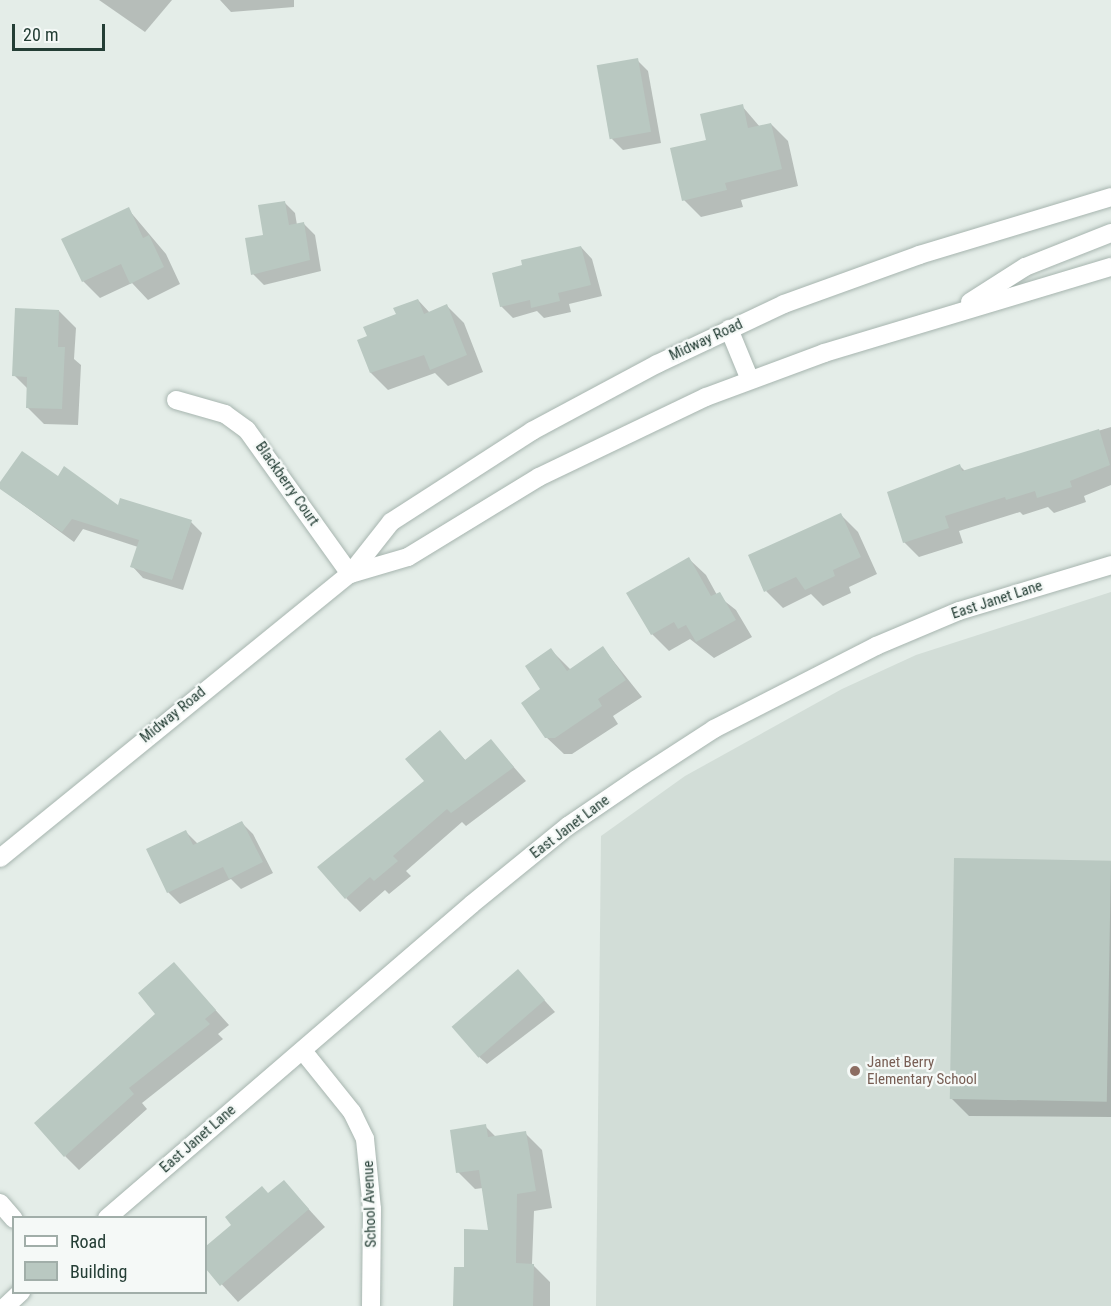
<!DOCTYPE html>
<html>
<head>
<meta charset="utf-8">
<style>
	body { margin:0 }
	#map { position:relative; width:1111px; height:1306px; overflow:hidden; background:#e4ede8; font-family:"Roboto Condensed",sans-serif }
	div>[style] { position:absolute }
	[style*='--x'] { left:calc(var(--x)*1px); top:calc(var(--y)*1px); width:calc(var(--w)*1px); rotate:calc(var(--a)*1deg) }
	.built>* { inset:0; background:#d2ddd7 }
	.shadow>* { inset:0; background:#0003 }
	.building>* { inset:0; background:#b9c8c1; transform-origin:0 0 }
	.roads { filter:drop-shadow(0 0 2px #a7b5af) drop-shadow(0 0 2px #a7b5af) }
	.street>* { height:18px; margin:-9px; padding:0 9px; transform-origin:9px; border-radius:9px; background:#fff }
	.secondary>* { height:18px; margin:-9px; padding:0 9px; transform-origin:9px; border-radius:9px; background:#fff }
	.dots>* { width:16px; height:16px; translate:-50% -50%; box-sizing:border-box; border:3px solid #f5f9f7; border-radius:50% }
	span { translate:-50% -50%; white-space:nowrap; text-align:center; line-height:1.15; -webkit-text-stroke:4.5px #f5f9f7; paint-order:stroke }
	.street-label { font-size:15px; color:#243e35 }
	.education-label { font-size:15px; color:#785e54 }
	.left { translate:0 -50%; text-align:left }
	.legend { position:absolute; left:12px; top:1216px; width:195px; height:78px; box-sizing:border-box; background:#f5f9f7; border:2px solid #a1aea9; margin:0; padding:8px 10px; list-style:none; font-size:18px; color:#243e35 }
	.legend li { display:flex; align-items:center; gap:12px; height:30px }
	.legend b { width:30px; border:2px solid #a1aea9 }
	.scale { position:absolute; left:12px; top:24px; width:93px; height:27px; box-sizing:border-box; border:3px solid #243e35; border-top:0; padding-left:8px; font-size:18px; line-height:21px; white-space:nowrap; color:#243e35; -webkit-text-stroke:4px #f5f9f7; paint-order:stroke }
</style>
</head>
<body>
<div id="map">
	<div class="built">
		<div style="clip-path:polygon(1111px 592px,1111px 1306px,596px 1306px,601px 836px,685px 776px,842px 689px,916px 655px)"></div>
	</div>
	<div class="shadow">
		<div style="clip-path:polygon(99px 0,172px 0,145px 32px)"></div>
		<div style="clip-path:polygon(204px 0,294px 0,294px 7px,231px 12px,220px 0)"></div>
		<div style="clip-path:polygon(637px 60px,648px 71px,661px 143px,623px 150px,612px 139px)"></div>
		<div style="clip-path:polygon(742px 106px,760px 127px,771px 124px,788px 141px,798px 186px,741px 200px,743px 207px,701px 217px,684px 200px,708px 141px)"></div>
		<div style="clip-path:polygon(284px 202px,295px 213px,297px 225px,304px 224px,315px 235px,321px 271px,264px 285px,253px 274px)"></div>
		<div style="clip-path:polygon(128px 209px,166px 254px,180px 284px,148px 300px,132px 283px,100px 298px,83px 281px)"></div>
		<div style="clip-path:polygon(581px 247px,592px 259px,602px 296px,569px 304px,571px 312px,544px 318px,537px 311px,513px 318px,501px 306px)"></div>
		<div style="clip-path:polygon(418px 300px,430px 313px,447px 306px,464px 323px,483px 372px,448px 386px,435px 373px,388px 390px,371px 373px,369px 337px)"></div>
		<div style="clip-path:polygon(59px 311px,76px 328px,74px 359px,81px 365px,78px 425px,44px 424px,27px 407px,28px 389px,14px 375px)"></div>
		<div style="clip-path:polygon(1111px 427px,1111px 485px,1084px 496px,1086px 502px,1054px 513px,1048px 507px,1023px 515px,1020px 512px,959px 531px,963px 543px,919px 557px,904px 542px,960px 466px,965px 471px)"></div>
		<div style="clip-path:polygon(58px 478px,119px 507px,191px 522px,202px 533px,183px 590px,143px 578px,132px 566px,138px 547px,83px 529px,74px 542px,0 488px,0 485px)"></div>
		<div style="clip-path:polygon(841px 515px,858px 532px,877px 574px,849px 587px,851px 593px,823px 606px,811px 594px,783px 608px,766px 591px)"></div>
		<div style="clip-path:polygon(689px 559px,706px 575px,717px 595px,736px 610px,752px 637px,714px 658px,690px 639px,669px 651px,652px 634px)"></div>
		<div style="clip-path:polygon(603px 648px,642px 697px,613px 716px,618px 724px,572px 754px,564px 754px,546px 737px,542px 690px,551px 650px,571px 670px)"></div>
		<div style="clip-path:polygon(440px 732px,466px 761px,491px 741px,526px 781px,466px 826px,462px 822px,406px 871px,411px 876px,389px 894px,385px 890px,360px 912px,346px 898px,426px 781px)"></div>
		<div style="clip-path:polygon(241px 822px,253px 834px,273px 873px,241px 889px,231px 879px,180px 904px,168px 892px,186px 832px,198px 844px)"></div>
		<div style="clip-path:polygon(1111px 861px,1111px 1117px,969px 1116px,952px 1099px)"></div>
		<div style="clip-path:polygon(174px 964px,229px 1025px,218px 1034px,223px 1039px,142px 1103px,147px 1109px,79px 1170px,65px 1156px,158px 1014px)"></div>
		<div style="clip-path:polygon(518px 971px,555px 1012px,487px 1064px,475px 1053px)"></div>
		<div style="clip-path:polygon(485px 1126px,496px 1137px,525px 1133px,542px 1150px,552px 1208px,534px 1211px,532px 1264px,550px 1282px,550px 1306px,455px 1306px,465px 1269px,490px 1231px,483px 1188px,475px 1189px,458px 1172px)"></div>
		<div style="clip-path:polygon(284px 1182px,325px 1227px,238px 1302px,206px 1267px,206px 1248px)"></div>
	</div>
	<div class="building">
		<div style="left:638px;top:58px;width:75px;height:42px;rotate:80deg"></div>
		<div style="clip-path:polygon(743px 104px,748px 128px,771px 123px,782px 169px,725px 183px,727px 190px,682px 201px,670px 148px,706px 140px,700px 114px)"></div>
		<div style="clip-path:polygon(285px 201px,289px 225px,304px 222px,310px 260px,251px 275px,245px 238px,263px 235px,258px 205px)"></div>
		<div style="clip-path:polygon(129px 207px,143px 238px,149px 235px,164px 267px,130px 284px,121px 264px,82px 282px,61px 239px)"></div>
		<div style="clip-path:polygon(581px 246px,591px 285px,558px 293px,560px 301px,531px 308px,530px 300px,500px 307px,492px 273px,522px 265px,521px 260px)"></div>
		<div style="clip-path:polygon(418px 299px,424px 314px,447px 304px,467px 355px,430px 370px,424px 355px,370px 373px,357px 340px,367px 336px,363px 327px,396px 314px,393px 308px)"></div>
		<div style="clip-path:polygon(15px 308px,59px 310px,58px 347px,65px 347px,62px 409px,26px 408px,27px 377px,12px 376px)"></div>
		<div style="clip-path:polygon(1099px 429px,1110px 465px,1070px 481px,1072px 487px,1037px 498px,1035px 491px,1006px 500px,1005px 497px,945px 516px,949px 528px,903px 543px,887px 492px,960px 464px,962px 471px)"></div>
		<div style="clip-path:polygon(22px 451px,58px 476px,64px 466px,118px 505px,120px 498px,192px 520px,172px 580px,130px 567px,139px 540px,72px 519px,62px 532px,0 489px,0 482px)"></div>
		<div style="clip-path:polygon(841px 513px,861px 557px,833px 570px,835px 576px,805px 590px,796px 577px,764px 592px,748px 555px)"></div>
		<div style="clip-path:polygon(689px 557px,711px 596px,720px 592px,736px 620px,696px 642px,686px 625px,678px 629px,674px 622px,651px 635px,626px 593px)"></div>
		<div style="clip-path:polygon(603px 646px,626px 680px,598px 699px,602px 706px,555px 738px,545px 738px,521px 703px,540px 689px,525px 666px,551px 648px,567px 671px)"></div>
		<div style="clip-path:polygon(440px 730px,465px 760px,491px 739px,514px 767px,451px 813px,447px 809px,393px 856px,398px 861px,374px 881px,370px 877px,345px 899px,317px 867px,424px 781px,405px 759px)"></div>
		<div style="clip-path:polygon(242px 821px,263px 862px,229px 879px,223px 867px,167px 893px,146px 849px,186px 830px,193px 845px)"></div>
		<div style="left:954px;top:858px;width:157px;height:241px;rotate:1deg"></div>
		<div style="clip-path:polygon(174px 962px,216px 1010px,205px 1019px,210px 1024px,129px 1088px,134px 1094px,64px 1157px,34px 1123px,155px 1014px,138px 993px)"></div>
		<div style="left:518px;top:969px;width:41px;height:88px;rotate:49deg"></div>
		<div style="clip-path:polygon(486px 1124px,488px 1137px,526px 1131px,536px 1191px,517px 1194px,516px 1263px,534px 1264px,533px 1306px,453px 1306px,454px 1267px,464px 1267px,464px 1229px,488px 1230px,479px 1170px,456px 1173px,450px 1130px)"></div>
		<div style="clip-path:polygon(284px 1180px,309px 1209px,220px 1286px,206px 1269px,206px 1246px,231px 1225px,225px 1217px,262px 1186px,268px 1193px)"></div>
	</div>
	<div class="roads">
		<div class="street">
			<div style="--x:176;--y:400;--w:51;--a:15.9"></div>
			<div style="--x:225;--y:414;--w:27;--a:36"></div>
			<div style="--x:247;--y:430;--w:177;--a:54.4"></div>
			<div style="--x:303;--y:1051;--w:78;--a:51.2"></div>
			<div style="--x:352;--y:1112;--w:30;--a:64"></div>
			<div style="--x:365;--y:1139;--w:70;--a:84.3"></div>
			<div style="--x:372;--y:1209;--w:97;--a:90.6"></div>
			<div style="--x:0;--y:1203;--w:21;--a:49"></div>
			<div style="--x:107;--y:1218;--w:481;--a:-40.7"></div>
			<div style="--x:472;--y:904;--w:124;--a:-39.1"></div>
			<div style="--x:568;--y:826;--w:83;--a:-34.3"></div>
			<div style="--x:637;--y:779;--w:92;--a:-33"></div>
			<div style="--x:714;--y:729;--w:182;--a:-27.1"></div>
			<div style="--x:876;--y:646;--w:90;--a:-22.9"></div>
			<div style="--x:959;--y:611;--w:159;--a:-16.8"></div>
			<div style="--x:6;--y:1306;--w:21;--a:-43"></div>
		</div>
		<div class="secondary">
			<div style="--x:970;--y:302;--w:65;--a:-32.5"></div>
			<div style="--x:1025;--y:267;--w:92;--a:-21.6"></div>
			<div style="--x:729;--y:329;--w:55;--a:67.6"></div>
			<div style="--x:350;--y:574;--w:60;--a:-16.3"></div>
			<div style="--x:408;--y:557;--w:153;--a:-31.4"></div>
			<div style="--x:539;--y:477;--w:185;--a:-25.6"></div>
			<div style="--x:706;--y:397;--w:126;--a:-20.4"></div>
			<div style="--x:824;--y:353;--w:300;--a:-16.7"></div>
			<div style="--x:0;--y:858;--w:451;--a:-39.1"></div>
			<div style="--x:350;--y:574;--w:66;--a:-51.7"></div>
			<div style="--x:391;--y:522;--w:168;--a:-32.8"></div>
			<div style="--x:532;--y:431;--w:142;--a:-28.2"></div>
			<div style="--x:657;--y:364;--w:140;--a:-25.3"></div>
			<div style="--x:784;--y:304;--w:144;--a:-19.9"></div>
			<div style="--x:919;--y:255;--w:201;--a:-16.8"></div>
		</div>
	</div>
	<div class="dots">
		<div style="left:855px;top:1071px;background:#8d6e63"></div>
	</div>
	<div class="street-label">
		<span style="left:706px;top:340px;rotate:-25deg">Midway Road</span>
		<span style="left:287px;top:484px;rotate:55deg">Blackberry Court</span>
		<span style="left:997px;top:600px;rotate:-18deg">East Janet Lane</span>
		<span style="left:173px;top:715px;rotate:-39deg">Midway Road</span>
		<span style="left:570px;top:827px;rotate:-37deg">East Janet Lane</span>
		<span style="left:198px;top:1139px;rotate:-41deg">East Janet Lane</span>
		<span style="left:370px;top:1204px;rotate:-92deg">School Avenue</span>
	</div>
	<div class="education-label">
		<span class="left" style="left:867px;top:1071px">Janet Berry<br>Elementary School</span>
	</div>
	<ul class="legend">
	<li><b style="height:8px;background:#fff"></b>Road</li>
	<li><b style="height:16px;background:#b9c8c1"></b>Building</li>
	</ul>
	<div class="scale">20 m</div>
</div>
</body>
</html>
